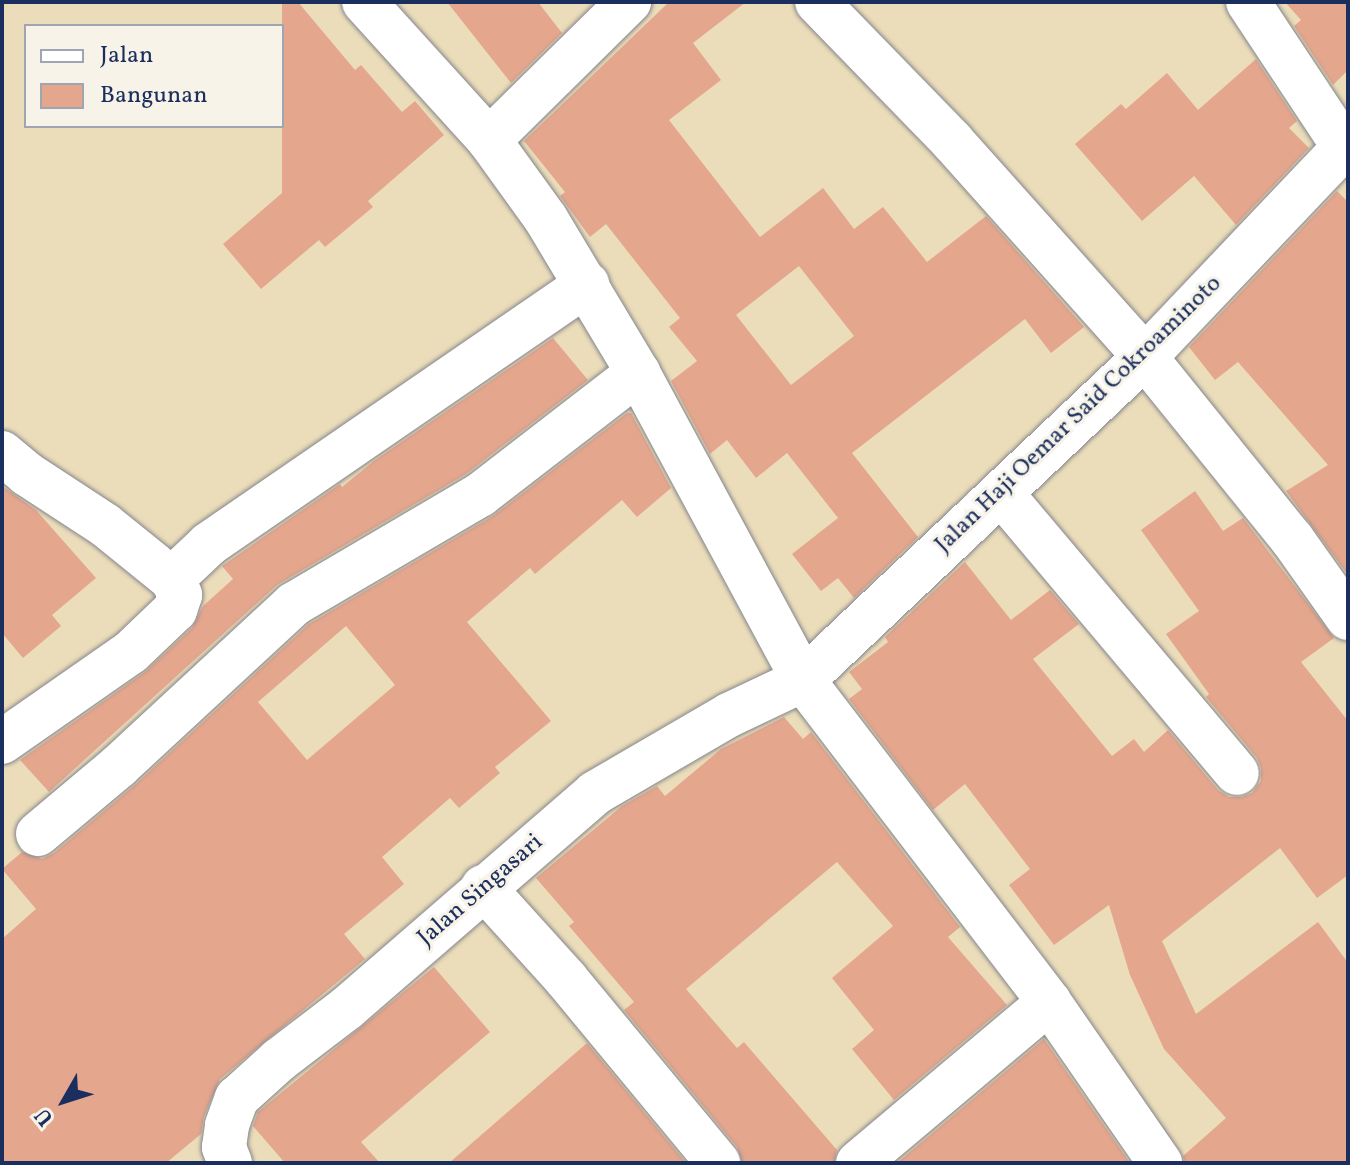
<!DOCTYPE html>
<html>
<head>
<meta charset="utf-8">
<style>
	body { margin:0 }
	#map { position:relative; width:1350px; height:1165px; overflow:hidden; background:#ecddba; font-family:Vollkorn,serif }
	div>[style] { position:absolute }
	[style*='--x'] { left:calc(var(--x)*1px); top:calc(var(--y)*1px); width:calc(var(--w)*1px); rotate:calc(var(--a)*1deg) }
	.building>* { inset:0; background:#e5a68e }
	.roads { filter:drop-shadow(0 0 2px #84868c) drop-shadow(0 0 2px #84868c) }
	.street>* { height:44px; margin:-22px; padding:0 22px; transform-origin:22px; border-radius:22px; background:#fff }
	span { translate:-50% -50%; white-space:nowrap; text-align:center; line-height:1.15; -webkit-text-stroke:6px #f7f3e8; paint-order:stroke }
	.street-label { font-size:24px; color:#1b2f5e }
	.frame { position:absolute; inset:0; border:4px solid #1b2f5e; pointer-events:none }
	.legend { position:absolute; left:24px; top:24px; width:260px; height:104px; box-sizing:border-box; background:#f7f3e8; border:2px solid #9fa5b1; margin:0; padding:10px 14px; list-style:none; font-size:24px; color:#1b2f5e }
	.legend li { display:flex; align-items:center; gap:16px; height:40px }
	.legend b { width:40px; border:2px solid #9fa5b1 }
	.north { position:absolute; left:24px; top:1061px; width:80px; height:80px; -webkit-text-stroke:6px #f7f3e8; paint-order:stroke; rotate:231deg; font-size:22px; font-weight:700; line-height:32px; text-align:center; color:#1b2f5e }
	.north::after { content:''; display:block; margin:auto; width:28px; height:36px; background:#1b2f5e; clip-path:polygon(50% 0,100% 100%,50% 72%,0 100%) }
</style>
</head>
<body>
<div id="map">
	<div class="building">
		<div style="clip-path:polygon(282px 2px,298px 2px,355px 70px,361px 65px,402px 112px,415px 101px,444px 135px,368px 201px,373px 207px,325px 247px,319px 240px,261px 289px,223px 244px,282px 193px)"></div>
		<div style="clip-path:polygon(447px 2px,538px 2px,562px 33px,511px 83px)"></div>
		<div style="clip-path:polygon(evenodd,669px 2px,746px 2px,693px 43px,721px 80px,669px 120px,760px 237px,823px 188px,854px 229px,883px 207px,927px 262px,986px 216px,1084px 327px,1051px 353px,1025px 319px,852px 453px,918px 537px,854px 598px,838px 578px,821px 591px,792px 554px,838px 518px,787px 453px,756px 478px,727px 440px,710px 454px,671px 381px,697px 361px,669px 327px,680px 318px,606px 224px,590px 237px,560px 196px,565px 192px,524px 141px,669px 2px,799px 266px,854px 336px,791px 385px,736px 315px,799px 266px)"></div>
		<div style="clip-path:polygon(1285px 2px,1348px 2px,1348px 70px,1333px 85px,1294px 26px,1301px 20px)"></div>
		<div style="clip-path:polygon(1256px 59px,1297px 121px,1289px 128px,1309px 148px,1236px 225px,1194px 176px,1142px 221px,1075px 144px,1121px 104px,1126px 109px,1167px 73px,1198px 110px)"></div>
		<div style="clip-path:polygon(1337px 191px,1348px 202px,1348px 575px,1286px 491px,1328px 465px,1238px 362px,1215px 380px,1189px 347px)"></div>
		<div style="clip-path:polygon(553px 338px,588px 380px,466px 474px,277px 585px,49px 792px,20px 760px,145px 672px,192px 628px,203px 606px,233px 579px,222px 566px,225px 564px,340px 484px,342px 487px,374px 461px)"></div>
		<div style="clip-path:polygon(evenodd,627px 413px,631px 413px,671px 488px,637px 517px,622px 500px,535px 574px,530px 568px,467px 622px,551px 721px,495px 767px,500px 773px,459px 808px,450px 798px,382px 857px,404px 884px,344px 934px,365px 959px,220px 1079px,204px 1116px,201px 1134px,166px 1163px,2px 1163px,2px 939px,36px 909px,2px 869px,22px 852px,42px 859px,54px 853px,136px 784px,309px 624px,493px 516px,627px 413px,346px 626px,395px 685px,307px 760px,258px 702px,346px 626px)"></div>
		<div style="clip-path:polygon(2px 486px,36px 510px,96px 578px,52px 615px,61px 626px,23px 658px,2px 633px)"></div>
		<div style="clip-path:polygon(1195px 491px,1223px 531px,1243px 518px,1334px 638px,1301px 662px,1348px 721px,1348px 875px,1317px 898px,1280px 848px,1162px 941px,1196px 1014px,1318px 922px,1348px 963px,1348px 1163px,1185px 1163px,1183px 1156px,1226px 1118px,1164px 1049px,1130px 975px,1109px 905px,1054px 945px,1009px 885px,1030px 869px,965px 784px,933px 810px,849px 699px,862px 689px,849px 672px,888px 642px,885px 637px,965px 562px,1011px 620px,1050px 590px,1079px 624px,1033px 659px,1112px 756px,1134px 739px,1144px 752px,1168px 730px,1218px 790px,1229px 797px,1242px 797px,1252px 793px,1261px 781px,1261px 768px,1257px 758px,1206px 697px,1209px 694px,1166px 634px,1199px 611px,1141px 530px)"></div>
		<div style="clip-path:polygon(784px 717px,803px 739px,811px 732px,960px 927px,948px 937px,1007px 1005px,894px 1100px,852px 1049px,874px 1030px,832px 978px,893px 926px,837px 862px,686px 989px,737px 1048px,744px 1042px,837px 1150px,834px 1163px,742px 1163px,737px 1147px,624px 1010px,634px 1002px,569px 926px,574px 922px,536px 878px,622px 806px,657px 786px,665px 796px,721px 749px)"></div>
		<div style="clip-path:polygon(434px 967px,490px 1032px,361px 1142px,380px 1163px,285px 1163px,253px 1126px,258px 1112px)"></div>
		<div style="clip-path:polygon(1044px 1039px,1130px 1163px,897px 1163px)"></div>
		<div style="clip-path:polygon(587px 1043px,686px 1163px,449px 1163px)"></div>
	</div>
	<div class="roads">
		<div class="street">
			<div style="--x:364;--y:2;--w:186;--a:47.8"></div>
			<div style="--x:489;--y:140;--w:97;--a:54.2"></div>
			<div style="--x:546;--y:219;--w:179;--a:59.1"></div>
			<div style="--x:638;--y:373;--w:349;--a:61.7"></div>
			<div style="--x:803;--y:680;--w:405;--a:52.6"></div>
			<div style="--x:1049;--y:1002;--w:196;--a:55.4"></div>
			<div style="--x:817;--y:2;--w:194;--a:45.8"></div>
			<div style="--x:952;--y:141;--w:290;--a:48.2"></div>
			<div style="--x:1145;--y:357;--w:234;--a:51.1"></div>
			<div style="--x:1292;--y:539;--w:97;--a:54.7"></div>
			<div style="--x:1248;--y:2;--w:181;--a:56.5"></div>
			<div style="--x:489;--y:140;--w:197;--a:-44.6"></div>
			<div style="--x:2;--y:453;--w:33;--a:40"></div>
			<div style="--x:27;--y:474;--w:93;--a:33.2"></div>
			<div style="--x:105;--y:525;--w:86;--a:38.9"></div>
			<div style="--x:172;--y:579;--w:18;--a:63"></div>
			<div style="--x:180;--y:595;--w:16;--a:108"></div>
			<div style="--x:175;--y:610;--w:61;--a:136.3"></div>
			<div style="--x:131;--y:652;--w:157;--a:145.1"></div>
			<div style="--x:1001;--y:493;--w:366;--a:49.9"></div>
			<div style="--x:172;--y:579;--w:51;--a:-43.4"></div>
			<div style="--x:209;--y:544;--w:459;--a:-34.5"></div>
			<div style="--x:38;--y:834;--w:106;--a:-40"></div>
			<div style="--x:119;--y:766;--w:238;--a:-42.8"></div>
			<div style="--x:294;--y:604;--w:216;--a:-30.4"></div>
			<div style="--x:480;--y:495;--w:200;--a:-37.7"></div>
			<div style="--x:483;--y:887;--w:124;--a:47.9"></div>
			<div style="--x:566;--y:979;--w:239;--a:50.4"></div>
			<div style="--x:230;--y:1163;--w:17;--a:-111"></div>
			<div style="--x:224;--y:1147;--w:22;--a:-82"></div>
			<div style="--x:227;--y:1125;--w:29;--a:-70"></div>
			<div style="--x:237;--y:1098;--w:57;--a:-42.1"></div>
			<div style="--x:279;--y:1060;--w:86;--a:-37.4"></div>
			<div style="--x:347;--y:1008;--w:328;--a:-40.9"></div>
			<div style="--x:595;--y:793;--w:155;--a:-30.2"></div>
			<div style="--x:729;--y:715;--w:82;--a:-25.3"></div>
			<div style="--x:803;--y:680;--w:470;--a:-43.4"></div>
			<div style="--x:1145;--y:357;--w:295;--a:-46.5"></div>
			<div style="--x:858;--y:1163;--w:250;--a:-40.1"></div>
		</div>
	</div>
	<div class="street-label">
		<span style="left:1079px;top:415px;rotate:-44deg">Jalan Haji Oemar Said Cokroaminoto</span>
		<span style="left:481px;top:891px;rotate:-41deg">Jalan Singasari</span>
	</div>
	<div class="frame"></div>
	<ul class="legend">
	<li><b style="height:10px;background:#fff"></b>Jalan</li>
	<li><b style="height:22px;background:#e5a68e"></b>Bangunan</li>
	</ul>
	<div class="north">U</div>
</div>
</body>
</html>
